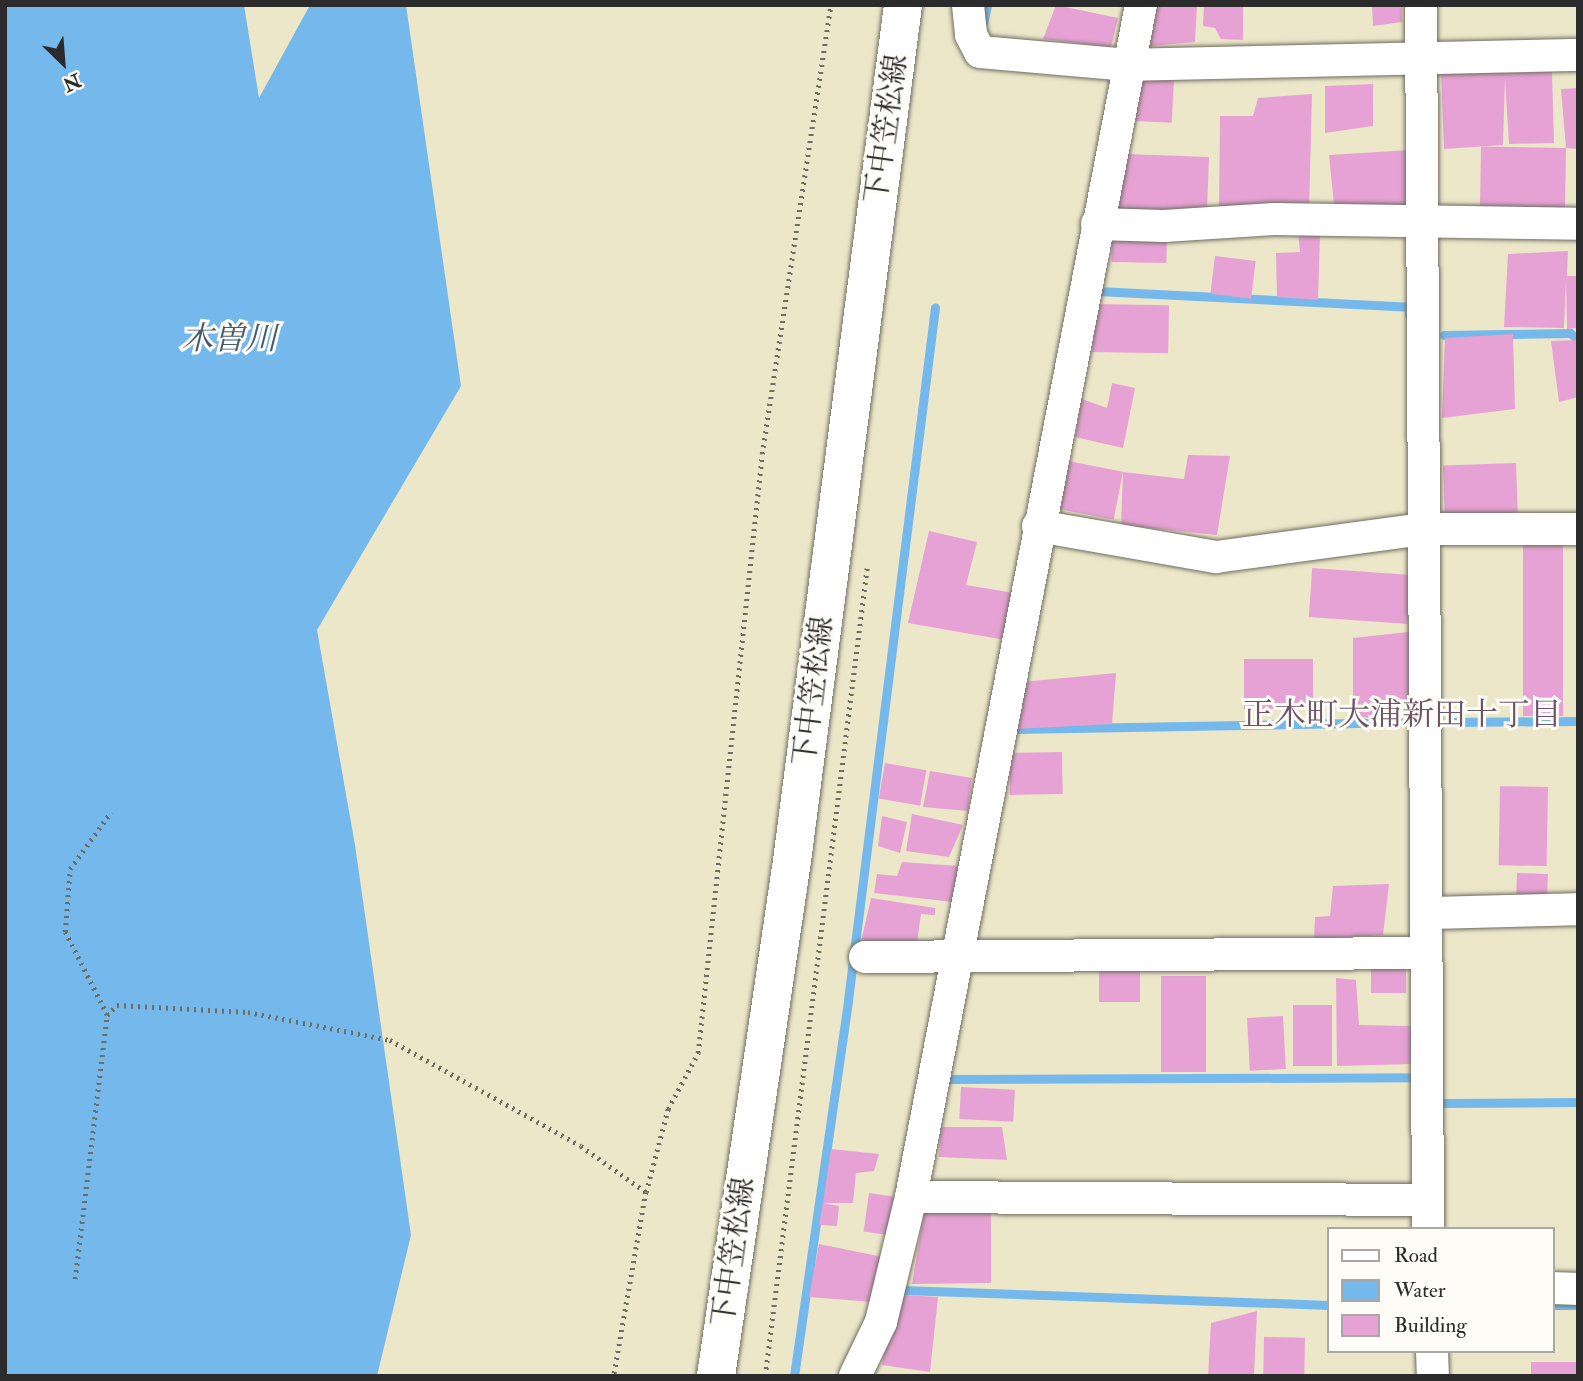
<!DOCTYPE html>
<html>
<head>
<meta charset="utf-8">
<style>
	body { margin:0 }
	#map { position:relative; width:1583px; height:1381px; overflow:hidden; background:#ede7c9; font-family:"IM FELL Double Pica","Noto Serif JP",serif }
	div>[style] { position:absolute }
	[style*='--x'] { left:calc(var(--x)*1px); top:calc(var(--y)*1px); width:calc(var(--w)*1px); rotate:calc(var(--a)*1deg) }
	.water>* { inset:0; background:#75b8eb }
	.stream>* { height:9px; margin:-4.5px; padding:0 4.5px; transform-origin:4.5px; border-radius:4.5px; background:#75b8eb }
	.building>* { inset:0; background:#e6a2d4; transform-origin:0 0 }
	.path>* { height:4.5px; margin-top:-2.25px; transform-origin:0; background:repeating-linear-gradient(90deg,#6f6d62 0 2px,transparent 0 7px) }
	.roads { filter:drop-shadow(0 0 2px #6f6d62) drop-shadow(0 0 2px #6f6d62) }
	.minor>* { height:32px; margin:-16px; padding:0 16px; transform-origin:16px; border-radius:16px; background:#fff }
	.major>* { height:38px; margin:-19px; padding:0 19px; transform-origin:19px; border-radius:19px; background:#fff }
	span { translate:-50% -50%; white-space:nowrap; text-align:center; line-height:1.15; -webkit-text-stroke:6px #fdfcf7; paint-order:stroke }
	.street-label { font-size:30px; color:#2b2b2b }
	.water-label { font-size:32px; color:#455c6e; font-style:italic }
	.neighbourhood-label { font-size:32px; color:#6c5566 }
	.frame { position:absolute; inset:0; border:7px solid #2b2b2b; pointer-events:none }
	.legend { position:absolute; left:1327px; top:1227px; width:228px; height:126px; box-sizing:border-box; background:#fdfcf7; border:2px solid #a9a8a5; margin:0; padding:9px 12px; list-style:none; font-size:21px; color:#2b2b2b }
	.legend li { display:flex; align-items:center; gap:14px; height:35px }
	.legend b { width:35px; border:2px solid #a9a8a5 }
	.north { position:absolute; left:28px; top:28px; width:70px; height:70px; -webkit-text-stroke:5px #fdfcf7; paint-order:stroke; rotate:155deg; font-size:19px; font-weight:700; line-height:28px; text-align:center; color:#2b2b2b }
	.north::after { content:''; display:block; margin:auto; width:24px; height:32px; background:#2b2b2b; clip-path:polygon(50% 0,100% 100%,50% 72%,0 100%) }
</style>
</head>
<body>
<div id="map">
	<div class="water">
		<div style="clip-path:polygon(5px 5px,244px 5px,259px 98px,310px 5px,406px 5px,461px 386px,317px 630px,355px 845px,411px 1235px,377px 1376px,5px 1376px)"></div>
	</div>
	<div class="stream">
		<div style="--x:983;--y:23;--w:18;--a:-77"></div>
		<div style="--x:1097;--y:291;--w:312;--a:2.9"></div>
		<div style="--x:1409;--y:307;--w:8;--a:90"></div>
		<div style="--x:1444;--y:335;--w:126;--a:-0.9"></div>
		<div style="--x:1570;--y:333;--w:10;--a:37"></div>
		<div style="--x:1453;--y:722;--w:125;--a:-0.5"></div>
		<div style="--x:1014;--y:729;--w:386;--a:-1"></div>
		<div style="--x:948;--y:1079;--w:472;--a:-0.2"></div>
		<div style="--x:1443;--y:1103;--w:135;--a:-0.4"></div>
		<div style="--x:902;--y:1290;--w:427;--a:2"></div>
		<div style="--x:1553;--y:1305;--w:25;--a:0"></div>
		<div style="--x:794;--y:1376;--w:380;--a:-81.8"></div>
		<div style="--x:848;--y:1000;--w:698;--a:-82.84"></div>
	</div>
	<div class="building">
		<div style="clip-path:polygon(1056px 5px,1118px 18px,1111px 47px,1043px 39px)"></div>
		<div style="clip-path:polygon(1154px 5px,1197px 5px,1195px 42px,1150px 46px)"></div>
		<div style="clip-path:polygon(1204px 5px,1243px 5px,1243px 40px,1221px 39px,1215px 28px,1203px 26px)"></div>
		<div style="clip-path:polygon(1372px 5px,1402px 5px,1402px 22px,1373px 26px)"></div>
		<div style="clip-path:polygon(1505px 67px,1505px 73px,1552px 72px,1554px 143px,1509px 144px,1505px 79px,1503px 145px,1444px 149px,1441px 70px)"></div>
		<div style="left:1138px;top:78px;width:36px;height:43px;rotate:3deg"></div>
		<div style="clip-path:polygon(1373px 84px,1373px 126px,1325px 133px,1325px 86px)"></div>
		<div style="clip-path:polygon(1578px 88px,1578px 149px,1566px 148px,1561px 89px)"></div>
		<div style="clip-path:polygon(1312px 94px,1309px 211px,1219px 215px,1220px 116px,1253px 116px,1258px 98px)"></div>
		<div style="left:1566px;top:148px;width:67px;height:85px;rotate:91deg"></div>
		<div style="clip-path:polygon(1410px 150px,1410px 215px,1335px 215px,1329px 155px)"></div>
		<div style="clip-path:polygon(1127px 154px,1209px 157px,1207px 211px,1117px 214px)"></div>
		<div style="left:1112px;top:230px;width:55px;height:32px;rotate:1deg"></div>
		<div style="clip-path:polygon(1298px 233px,1320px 234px,1318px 300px,1277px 297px,1276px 253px,1300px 252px)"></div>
		<div style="clip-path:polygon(1568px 251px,1567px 276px,1578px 276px,1578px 328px,1567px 329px,1566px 281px,1564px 328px,1504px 327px,1508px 254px)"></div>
		<div style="left:1215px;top:256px;width:41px;height:38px;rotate:7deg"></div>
		<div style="left:1093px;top:304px;width:76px;height:48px;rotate:1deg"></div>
		<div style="clip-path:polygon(1513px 334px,1515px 409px,1442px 418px,1445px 338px)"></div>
		<div style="clip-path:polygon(1578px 340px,1578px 397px,1559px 402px,1551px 341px)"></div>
		<div style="clip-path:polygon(1112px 383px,1135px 388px,1123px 448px,1075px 437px,1082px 399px,1107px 408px)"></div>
		<div style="clip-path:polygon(1188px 455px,1230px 456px,1217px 535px,1121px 525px,1123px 472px,1184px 479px)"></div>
		<div style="left:1068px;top:461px;width:56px;height:49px;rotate:11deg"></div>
		<div style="left:1516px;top:463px;width:53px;height:73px;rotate:88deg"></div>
		<div style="clip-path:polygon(929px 531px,977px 542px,966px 585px,1014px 593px,1005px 640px,908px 623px)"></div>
		<div style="left:1563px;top:538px;width:178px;height:40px;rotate:90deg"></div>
		<div style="left:1411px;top:575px;width:49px;height:99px;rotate:94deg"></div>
		<div style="clip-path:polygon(1417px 631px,1412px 719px,1353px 717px,1353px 638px)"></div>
		<div style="left:1244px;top:659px;width:69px;height:50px"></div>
		<div style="clip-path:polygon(1116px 673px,1112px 724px,1014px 729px,1022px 682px)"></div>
		<div style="left:1062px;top:752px;width:42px;height:53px;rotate:89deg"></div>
		<div style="left:885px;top:763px;width:42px;height:36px;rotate:10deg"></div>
		<div style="clip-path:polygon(930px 771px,972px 778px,968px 811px,923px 807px)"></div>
		<div style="left:1548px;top:787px;width:79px;height:48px;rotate:91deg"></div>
		<div style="clip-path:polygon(912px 814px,963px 825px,949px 857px,906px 851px)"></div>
		<div style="clip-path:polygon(882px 816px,907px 822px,900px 853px,878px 846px)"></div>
		<div style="clip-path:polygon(902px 862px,959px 866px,953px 902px,874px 893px,877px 874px,897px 876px)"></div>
		<div style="left:1517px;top:873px;width:31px;height:31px;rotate:2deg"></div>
		<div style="clip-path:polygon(1389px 884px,1383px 935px,1314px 939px,1315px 917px,1330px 916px,1333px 886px)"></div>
		<div style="clip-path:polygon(871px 898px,935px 908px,935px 915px,921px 914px,917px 943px,861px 942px)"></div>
		<div style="left:1371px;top:961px;width:35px;height:32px"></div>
		<div style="left:1099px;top:965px;width:41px;height:37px"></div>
		<div style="left:1161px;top:976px;width:45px;height:96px"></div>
		<div style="clip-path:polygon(1336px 978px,1356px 980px,1359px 1025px,1411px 1026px,1413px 1064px,1337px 1066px)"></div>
		<div style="left:1332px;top:1005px;width:61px;height:39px;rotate:90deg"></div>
		<div style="left:1283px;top:1016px;width:53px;height:36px;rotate:87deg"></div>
		<div style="left:961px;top:1087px;width:54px;height:32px;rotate:3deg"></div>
		<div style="clip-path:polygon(941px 1127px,1002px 1127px,1007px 1160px,939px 1157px)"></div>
		<div style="clip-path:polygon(831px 1149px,879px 1154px,874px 1171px,856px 1173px,853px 1203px,823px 1203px)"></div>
		<div style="left:869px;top:1193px;width:28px;height:39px;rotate:8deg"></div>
		<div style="clip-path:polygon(823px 1203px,839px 1206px,837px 1226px,819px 1225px)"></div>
		<div style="clip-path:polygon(991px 1208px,991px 1283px,912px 1284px,924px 1213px)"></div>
		<div style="clip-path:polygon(819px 1244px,883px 1257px,873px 1302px,809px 1297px)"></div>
		<div style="clip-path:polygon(905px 1295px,938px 1297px,930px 1372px,882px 1365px,890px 1314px)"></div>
		<div style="clip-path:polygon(1257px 1311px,1254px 1376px,1208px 1376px,1211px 1323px)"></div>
		<div style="left:1264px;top:1337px;width:41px;height:39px;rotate:1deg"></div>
		<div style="left:1578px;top:1362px;width:14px;height:47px;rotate:90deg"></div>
	</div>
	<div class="path">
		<div style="--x:107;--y:1015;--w:93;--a:-116.8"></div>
		<div style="--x:65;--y:932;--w:63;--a:-85.5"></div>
		<div style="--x:70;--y:869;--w:70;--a:-54.3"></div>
		<div style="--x:646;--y:1192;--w:86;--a:-75.2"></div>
		<div style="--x:668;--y:1109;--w:64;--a:-61.8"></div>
		<div style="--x:698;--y:1053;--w:602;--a:-83.9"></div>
		<div style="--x:762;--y:454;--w:454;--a:-81.3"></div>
		<div style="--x:75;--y:1279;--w:266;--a:-83.1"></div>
		<div style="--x:107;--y:1015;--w:14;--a:-45"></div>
		<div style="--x:117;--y:1005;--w:131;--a:3.1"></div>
		<div style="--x:248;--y:1012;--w:145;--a:11.2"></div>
		<div style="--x:390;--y:1040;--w:218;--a:29"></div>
		<div style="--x:581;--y:1146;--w:80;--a:35.3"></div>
		<div style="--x:646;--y:1192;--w:187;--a:99.9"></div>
		<div style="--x:765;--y:1376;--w:814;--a:-82.81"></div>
	</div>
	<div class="roads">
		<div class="minor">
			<div style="--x:968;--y:5;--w:30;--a:84"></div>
			<div style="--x:971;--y:35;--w:19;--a:62"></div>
			<div style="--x:980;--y:52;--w:149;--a:5"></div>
			<div style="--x:1128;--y:65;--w:450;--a:-1.3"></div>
			<div style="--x:1421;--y:5;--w:1224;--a:89.67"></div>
			<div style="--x:1097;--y:224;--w:67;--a:1.7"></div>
			<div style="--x:1164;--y:226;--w:110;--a:-3.6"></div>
			<div style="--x:1274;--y:219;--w:304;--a:0.9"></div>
			<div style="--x:1038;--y:526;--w:181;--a:9.9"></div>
			<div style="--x:1216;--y:557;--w:210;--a:-7.7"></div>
			<div style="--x:1424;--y:529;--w:154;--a:0"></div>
			<div style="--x:1429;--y:913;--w:149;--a:-1.5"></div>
			<div style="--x:865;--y:957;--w:561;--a:-0.41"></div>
			<div style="--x:911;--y:1197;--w:517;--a:0.33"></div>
			<div style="--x:1553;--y:1288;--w:25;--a:2"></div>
			<div style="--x:1432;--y:1351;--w:25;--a:88"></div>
			<div style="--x:855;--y:1376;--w:60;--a:-64.3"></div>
			<div style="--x:881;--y:1322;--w:129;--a:-76.5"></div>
			<div style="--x:911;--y:1197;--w:1214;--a:-79.08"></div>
		</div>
		<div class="major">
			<div style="--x:716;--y:1376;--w:521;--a:-81.61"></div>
			<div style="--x:792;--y:861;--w:863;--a:-82.61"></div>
		</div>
	</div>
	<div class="street-label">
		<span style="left:887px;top:129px;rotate:-82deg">下中笠松線</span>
		<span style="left:814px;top:691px;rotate:-83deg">下中笠松線</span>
		<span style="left:734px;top:1252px;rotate:-82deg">下中笠松線</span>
	</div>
	<div class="water-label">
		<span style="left:229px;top:339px">木曽川</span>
	</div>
	<div class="neighbourhood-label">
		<span style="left:1402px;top:715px">正木町大浦新田十丁目</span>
	</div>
	<div class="frame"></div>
	<ul class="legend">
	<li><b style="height:9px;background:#fff"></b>Road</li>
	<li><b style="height:19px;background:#75b8eb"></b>Water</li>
	<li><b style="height:19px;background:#e6a2d4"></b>Building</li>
	</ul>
	<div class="north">N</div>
</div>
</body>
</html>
